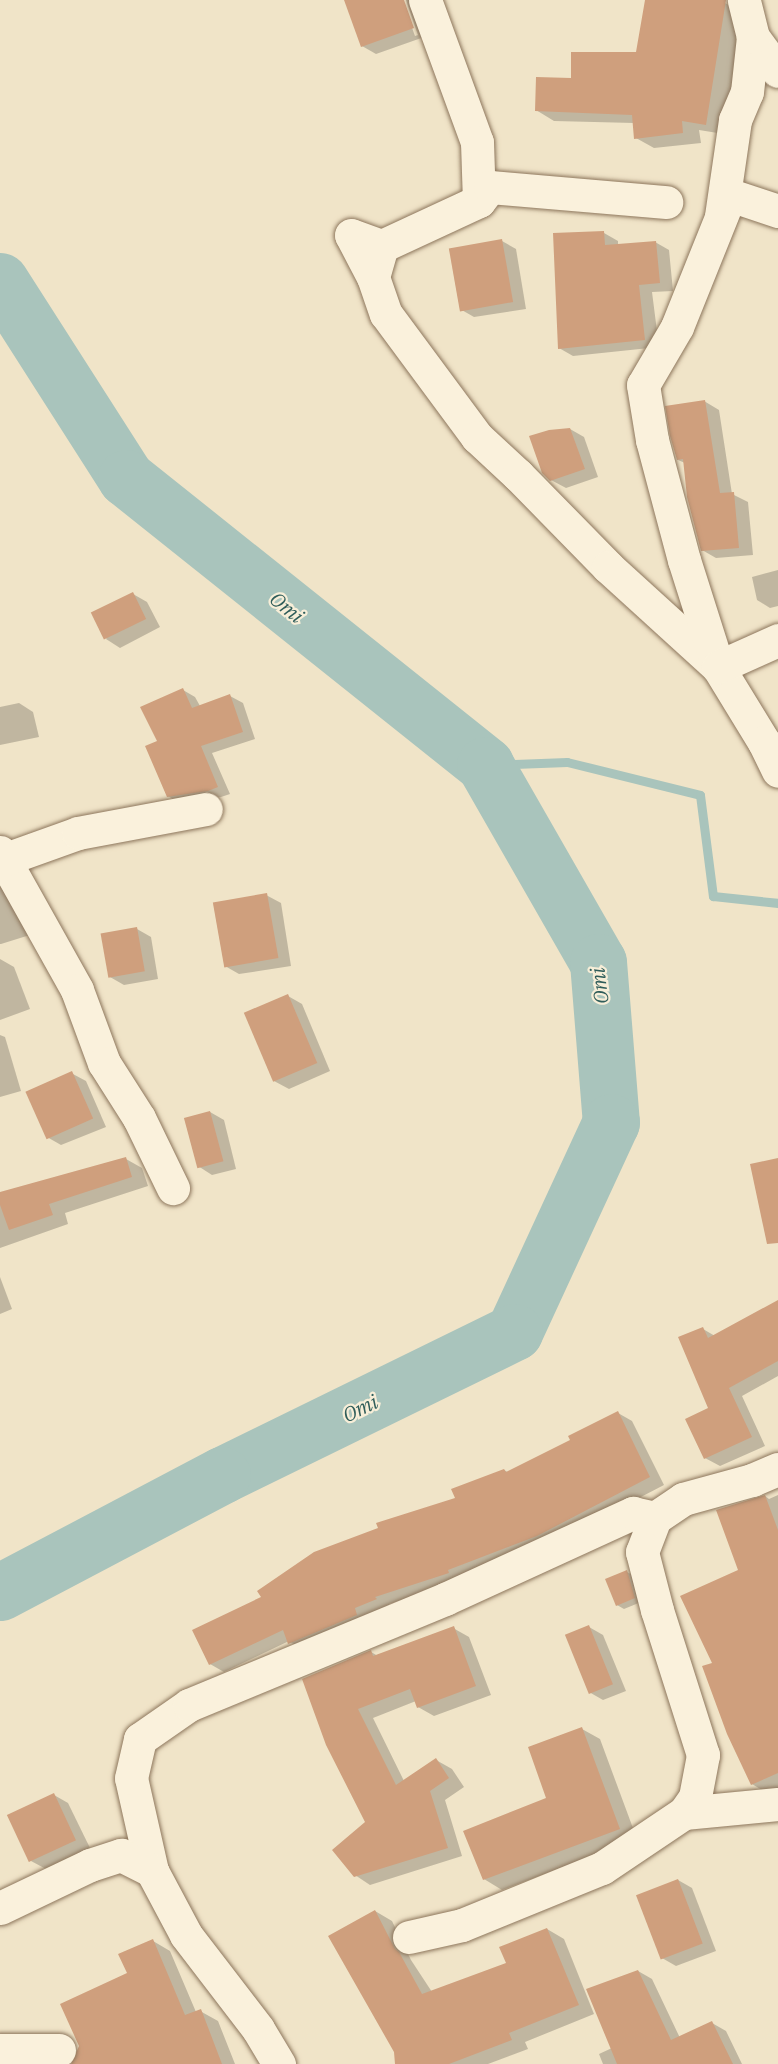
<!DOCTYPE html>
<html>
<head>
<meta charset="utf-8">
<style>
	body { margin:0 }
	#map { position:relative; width:778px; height:2064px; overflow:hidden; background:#f0e4c8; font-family:"IBM Plex Serif",serif }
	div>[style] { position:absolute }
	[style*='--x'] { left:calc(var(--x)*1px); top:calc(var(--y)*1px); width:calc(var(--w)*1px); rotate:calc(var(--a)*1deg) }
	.shadow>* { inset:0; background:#0003 }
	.stream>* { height:9px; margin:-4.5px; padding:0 4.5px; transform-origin:4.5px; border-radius:4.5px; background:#a9c4bc }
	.river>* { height:57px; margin:-28.5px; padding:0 28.5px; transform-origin:28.5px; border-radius:28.5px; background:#a9c4bc }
	.building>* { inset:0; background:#cf9f7d; transform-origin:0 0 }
	.roads { filter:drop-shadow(0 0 2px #8d765c) drop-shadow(0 0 2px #8d765c) }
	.minor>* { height:33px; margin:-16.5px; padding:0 16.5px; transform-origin:16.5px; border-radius:16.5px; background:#faf1dc }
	span { translate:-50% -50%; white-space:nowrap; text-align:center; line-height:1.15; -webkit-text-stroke:4.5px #f7eed8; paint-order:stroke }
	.water-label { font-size:20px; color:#2f5d5a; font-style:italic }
</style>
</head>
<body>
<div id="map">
	<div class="shadow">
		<div style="clip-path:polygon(346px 0,402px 0,415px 36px,418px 35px,406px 0,414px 0,427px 36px,376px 54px,362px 46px)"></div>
		<div style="clip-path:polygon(646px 0,710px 0,725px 3px,743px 13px,724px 134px,699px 130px,701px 143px,654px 148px,636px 138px,634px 123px,554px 121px,536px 110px,572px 80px,637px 54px)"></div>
		<div style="clip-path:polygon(604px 233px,618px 241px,618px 245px,655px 242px,669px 250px,673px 291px,652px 292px,659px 347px,573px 356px,559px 348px)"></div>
		<div style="clip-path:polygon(502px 241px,516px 249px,526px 309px,474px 317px,460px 309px)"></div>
		<div style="clip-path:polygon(704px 401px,719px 410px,732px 494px,748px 502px,753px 555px,716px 558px,702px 550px,685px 463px,678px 460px)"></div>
		<div style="clip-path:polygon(570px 429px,584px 437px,598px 477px,566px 488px,551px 480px)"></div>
		<div style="clip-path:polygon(778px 570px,778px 606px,770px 608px,757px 600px,752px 577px)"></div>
		<div style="clip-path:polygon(133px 594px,147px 602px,160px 627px,120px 648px,106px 639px)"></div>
		<div style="clip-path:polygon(183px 690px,195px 697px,200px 706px,230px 696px,243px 703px,255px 739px,212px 753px,230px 794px,221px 797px,181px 804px,168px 796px)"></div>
		<div style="clip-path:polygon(19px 703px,33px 712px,39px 737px,0 745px,0 707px)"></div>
		<div style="clip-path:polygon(0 884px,33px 934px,1px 944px,0 944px)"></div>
		<div style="clip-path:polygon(266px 895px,281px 903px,291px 966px,239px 974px,225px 966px)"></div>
		<div style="clip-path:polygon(137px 929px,151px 937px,158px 979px,124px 985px,110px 977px)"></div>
		<div style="clip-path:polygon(0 959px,14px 967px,30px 1009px,0 1020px)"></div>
		<div style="clip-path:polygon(288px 996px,302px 1004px,330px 1071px,289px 1089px,274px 1081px)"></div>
		<div style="clip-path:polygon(0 1035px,5px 1037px,21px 1091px,0 1097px)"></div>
		<div style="clip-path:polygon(71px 1073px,86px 1081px,106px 1127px,61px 1145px,47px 1137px)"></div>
		<div style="clip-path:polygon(210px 1112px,224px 1120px,236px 1169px,212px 1175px,198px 1166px)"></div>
		<div style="clip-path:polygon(126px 1159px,142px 1168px,148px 1186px,65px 1213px,68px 1224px,0 1248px,0 1193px)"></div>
		<div style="clip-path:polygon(0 1277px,12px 1309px,0 1314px)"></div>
		<div style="clip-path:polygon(778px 1302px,778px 1376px,742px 1396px,765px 1446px,720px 1466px,705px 1458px,710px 1409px,703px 1329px,715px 1336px)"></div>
		<div style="clip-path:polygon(618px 1413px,632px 1421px,664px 1485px,552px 1543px,462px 1581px,389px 1604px,390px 1607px,304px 1651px,289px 1641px,224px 1672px,210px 1664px,457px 1499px,504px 1470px,509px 1473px,572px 1441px)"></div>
		<div style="clip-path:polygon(778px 1495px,778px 1788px,767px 1793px,752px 1784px,714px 1663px,740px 1570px,765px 1496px,769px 1499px)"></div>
		<div style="clip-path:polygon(627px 1572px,634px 1576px,641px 1602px,624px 1609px,617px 1605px)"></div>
		<div style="clip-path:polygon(589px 1627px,603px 1635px,626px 1691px,603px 1700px,589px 1692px)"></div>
		<div style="clip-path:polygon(453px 1628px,469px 1637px,491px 1695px,434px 1716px,418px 1707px,416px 1701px,373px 1718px,404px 1781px,436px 1760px,452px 1769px,464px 1787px,445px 1800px,462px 1856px,370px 1885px,355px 1875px,367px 1823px,328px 1744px,371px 1652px,378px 1656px)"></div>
		<div style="clip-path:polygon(582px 1729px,600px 1739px,637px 1839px,502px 1890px,484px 1879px,548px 1799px)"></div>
		<div style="clip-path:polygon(54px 1795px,68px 1803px,90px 1848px,46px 1869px,31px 1861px)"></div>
		<div style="clip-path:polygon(678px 1880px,692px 1888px,716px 1951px,676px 1966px,662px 1958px)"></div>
		<div style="clip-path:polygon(375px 1911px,392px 1921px,411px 1960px,432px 1992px,508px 1964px,547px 1929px,564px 1939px,594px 2014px,525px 2042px,528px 2049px,488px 2064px,397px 2064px)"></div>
		<div style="clip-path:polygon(153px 1941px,170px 1951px,196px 2012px,200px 2011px,218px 2021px,235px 2064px,86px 2064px,129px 1974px)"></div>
		<div style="clip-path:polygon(638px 1971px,652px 1979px,680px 2038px,712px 2023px,726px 2031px,742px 2064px,603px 2064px,599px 2054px,612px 2048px)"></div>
	</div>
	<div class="stream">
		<div style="--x:485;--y:765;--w:82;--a:-2.1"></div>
		<div style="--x:567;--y:762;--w:137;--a:13.9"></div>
		<div style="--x:700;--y:795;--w:102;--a:82.7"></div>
		<div style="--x:713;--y:896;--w:65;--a:6.1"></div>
	</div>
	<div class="river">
		<div style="--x:0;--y:281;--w:234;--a:57.4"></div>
		<div style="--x:126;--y:478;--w:460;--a:38.6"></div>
		<div style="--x:485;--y:765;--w:227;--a:60.2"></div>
		<div style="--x:598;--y:962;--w:161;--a:85.4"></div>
		<div style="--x:611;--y:1122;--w:231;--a:114.8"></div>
		<div style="--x:514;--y:1332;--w:325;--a:153.9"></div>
		<div style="--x:222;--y:1475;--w:251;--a:152.2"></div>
	</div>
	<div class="building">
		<div style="clip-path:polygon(344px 0,404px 0,414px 28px,361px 47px)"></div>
		<div style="clip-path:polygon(645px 0,726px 0,706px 125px,682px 121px,683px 133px,634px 139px,632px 115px,535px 111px,536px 77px,571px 78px,571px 52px,636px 52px)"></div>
		<div style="clip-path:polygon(604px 231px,605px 245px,656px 241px,660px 283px,639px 285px,645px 340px,558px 349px,553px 233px)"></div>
		<div style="left:502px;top:239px;width:64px;height:54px;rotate:80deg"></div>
		<div style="clip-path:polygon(705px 400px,720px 493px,734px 492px,739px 548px,701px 551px,687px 497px,683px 459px,677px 460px,670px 436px,665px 406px)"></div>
		<div style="clip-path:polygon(570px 428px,585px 469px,550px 481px,542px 473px,529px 436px,549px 430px)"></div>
		<div style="left:133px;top:592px;width:30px;height:47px;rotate:64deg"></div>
		<div style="clip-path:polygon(183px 688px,192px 708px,230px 694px,243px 732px,201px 746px,218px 787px,208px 791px,167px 797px,145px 746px,157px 741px,140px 707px)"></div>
		<div style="left:267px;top:893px;width:66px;height:55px;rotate:80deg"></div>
		<div style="left:137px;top:927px;width:45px;height:37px;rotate:80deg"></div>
		<div style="left:288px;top:994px;width:75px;height:48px;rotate:67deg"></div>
		<div style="left:72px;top:1071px;width:52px;height:51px;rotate:66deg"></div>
		<div style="left:210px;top:1111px;width:52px;height:27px;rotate:75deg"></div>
		<div style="clip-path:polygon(126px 1157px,132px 1177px,49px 1204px,53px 1215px,9px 1230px,0 1205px,0 1192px)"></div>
		<div style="clip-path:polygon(778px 1158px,778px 1243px,767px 1244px,750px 1164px)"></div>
		<div style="clip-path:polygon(778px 1300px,778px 1361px,729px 1388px,752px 1437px,704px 1459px,685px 1419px,708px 1408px,678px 1337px,703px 1327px,708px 1338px)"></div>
		<div style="clip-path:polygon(618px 1411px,650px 1477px,537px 1536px,448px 1570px,449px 1573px,375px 1597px,377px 1599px,355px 1608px,357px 1615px,288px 1644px,283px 1630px,209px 1665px,192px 1630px,261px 1597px,257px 1591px,314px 1552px,378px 1528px,376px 1523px,455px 1498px,451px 1489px,504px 1469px,506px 1472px,570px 1440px,568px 1436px)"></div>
		<div style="clip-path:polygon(765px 1495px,778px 1530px,778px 1773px,751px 1785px,727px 1734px,702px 1666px,712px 1663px,680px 1596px,738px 1570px,716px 1510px)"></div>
		<div style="clip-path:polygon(627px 1570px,635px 1598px,616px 1606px,605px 1579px)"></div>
		<div style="left:589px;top:1625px;width:64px;height:26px;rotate:68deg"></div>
		<div style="clip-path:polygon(454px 1626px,476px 1686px,417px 1708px,410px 1689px,358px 1709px,396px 1785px,436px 1758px,449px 1778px,430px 1791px,448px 1848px,354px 1877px,332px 1850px,365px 1822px,326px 1745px,302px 1679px,371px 1650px,373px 1656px)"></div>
		<div style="clip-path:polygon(582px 1727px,620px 1829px,483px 1880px,463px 1831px,546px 1798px,528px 1747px)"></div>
		<div style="left:54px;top:1793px;width:52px;height:52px;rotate:65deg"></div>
		<div style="left:678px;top:1879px;width:69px;height:45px;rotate:69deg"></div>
		<div style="clip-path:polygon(375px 1910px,395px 1949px,399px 1952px,422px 1994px,506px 1963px,499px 1947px,547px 1928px,579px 2005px,509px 2033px,512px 2040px,449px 2064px,395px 2064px,394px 2052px,328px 1936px)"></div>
		<div style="clip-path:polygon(153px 1939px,185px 2015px,201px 2009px,222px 2064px,71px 2064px,79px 2046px,60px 2004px,127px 1973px,118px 1954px)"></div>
		<div style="clip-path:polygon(638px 1970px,671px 2040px,712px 2021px,733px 2064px,617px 2064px,586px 1989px)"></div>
	</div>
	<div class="roads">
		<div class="minor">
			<div style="--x:425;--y:0;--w:151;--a:69.9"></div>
			<div style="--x:477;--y:142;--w:59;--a:88.1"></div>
			<div style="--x:479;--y:201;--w:107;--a:155.1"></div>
			<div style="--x:382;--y:246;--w:32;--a:106"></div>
			<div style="--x:373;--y:277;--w:39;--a:71"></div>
			<div style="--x:386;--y:314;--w:153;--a:53.5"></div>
			<div style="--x:477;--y:437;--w:56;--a:42.8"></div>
			<div style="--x:518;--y:475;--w:129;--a:45.6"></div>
			<div style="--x:608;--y:567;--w:149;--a:42.3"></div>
			<div style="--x:718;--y:667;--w:88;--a:58.5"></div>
			<div style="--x:764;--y:742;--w:32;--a:64"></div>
			<div style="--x:753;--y:37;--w:42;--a:53.7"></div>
			<div style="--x:479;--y:201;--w:18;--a:-52"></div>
			<div style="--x:490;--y:187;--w:177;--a:4.9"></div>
			<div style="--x:778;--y:211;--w:51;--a:-161.6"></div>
			<div style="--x:730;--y:195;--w:142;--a:111.9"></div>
			<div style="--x:677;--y:327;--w:67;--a:120.4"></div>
			<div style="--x:643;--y:385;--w:56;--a:80.7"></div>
			<div style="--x:652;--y:440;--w:124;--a:75.1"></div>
			<div style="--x:684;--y:560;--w:112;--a:72.4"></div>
			<div style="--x:718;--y:667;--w:66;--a:-24.2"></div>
			<div style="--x:721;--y:216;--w:97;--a:-81.7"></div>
			<div style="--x:735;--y:120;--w:30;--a:-67"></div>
			<div style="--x:747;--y:92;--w:55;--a:-83.8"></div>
			<div style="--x:753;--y:37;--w:38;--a:-104"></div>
			<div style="--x:373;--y:277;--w:47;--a:-117.6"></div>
			<div style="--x:351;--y:235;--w:33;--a:20"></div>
			<div style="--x:0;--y:852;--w:158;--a:60.8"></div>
			<div style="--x:77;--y:990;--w:78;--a:69.7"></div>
			<div style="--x:104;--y:1063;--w:65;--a:57.5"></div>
			<div style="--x:139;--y:1118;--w:78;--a:64.1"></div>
			<div style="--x:0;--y:861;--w:83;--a:-19.7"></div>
			<div style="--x:78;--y:833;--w:130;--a:-10.6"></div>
			<div style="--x:684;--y:1813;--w:19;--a:-55"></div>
			<div style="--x:695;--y:1797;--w:43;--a:-79.2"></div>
			<div style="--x:703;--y:1755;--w:152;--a:-107.6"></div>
			<div style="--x:657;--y:1610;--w:60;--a:-104.5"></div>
			<div style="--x:642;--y:1552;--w:36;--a:-69"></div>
			<div style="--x:655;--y:1518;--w:34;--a:-34"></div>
			<div style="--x:683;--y:1499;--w:72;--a:-15.4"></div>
			<div style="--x:752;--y:1480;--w:28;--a:-23"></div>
			<div style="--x:152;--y:1871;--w:95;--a:-102.7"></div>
			<div style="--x:131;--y:1778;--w:40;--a:-77"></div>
			<div style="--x:140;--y:1739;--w:60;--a:-34.8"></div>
			<div style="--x:189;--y:1705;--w:277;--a:-22.5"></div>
			<div style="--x:445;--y:1599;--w:207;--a:-24.6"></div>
			<div style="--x:633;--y:1513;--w:23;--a:13"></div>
			<div style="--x:0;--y:1908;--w:100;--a:-25.5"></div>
			<div style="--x:90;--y:1865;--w:33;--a:-18"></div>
			<div style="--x:121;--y:1855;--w:35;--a:27"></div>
			<div style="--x:152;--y:1871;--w:72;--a:62"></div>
			<div style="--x:186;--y:1935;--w:118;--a:52.5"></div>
			<div style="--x:258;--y:2029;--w:41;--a:59"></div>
			<div style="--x:409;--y:1937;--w:54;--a:-12.8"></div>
			<div style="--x:462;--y:1925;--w:151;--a:-22.2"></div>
			<div style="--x:602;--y:1868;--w:99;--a:-33.9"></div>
			<div style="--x:684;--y:1813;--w:94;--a:-5.5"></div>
			<div style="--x:0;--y:2050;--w:59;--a:0"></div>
		</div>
	</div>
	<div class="water-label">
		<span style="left:287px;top:607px;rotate:39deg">Omi</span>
		<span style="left:599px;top:986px;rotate:-97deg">Omi</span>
		<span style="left:360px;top:1408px;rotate:-26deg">Omi</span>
	</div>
</div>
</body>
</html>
